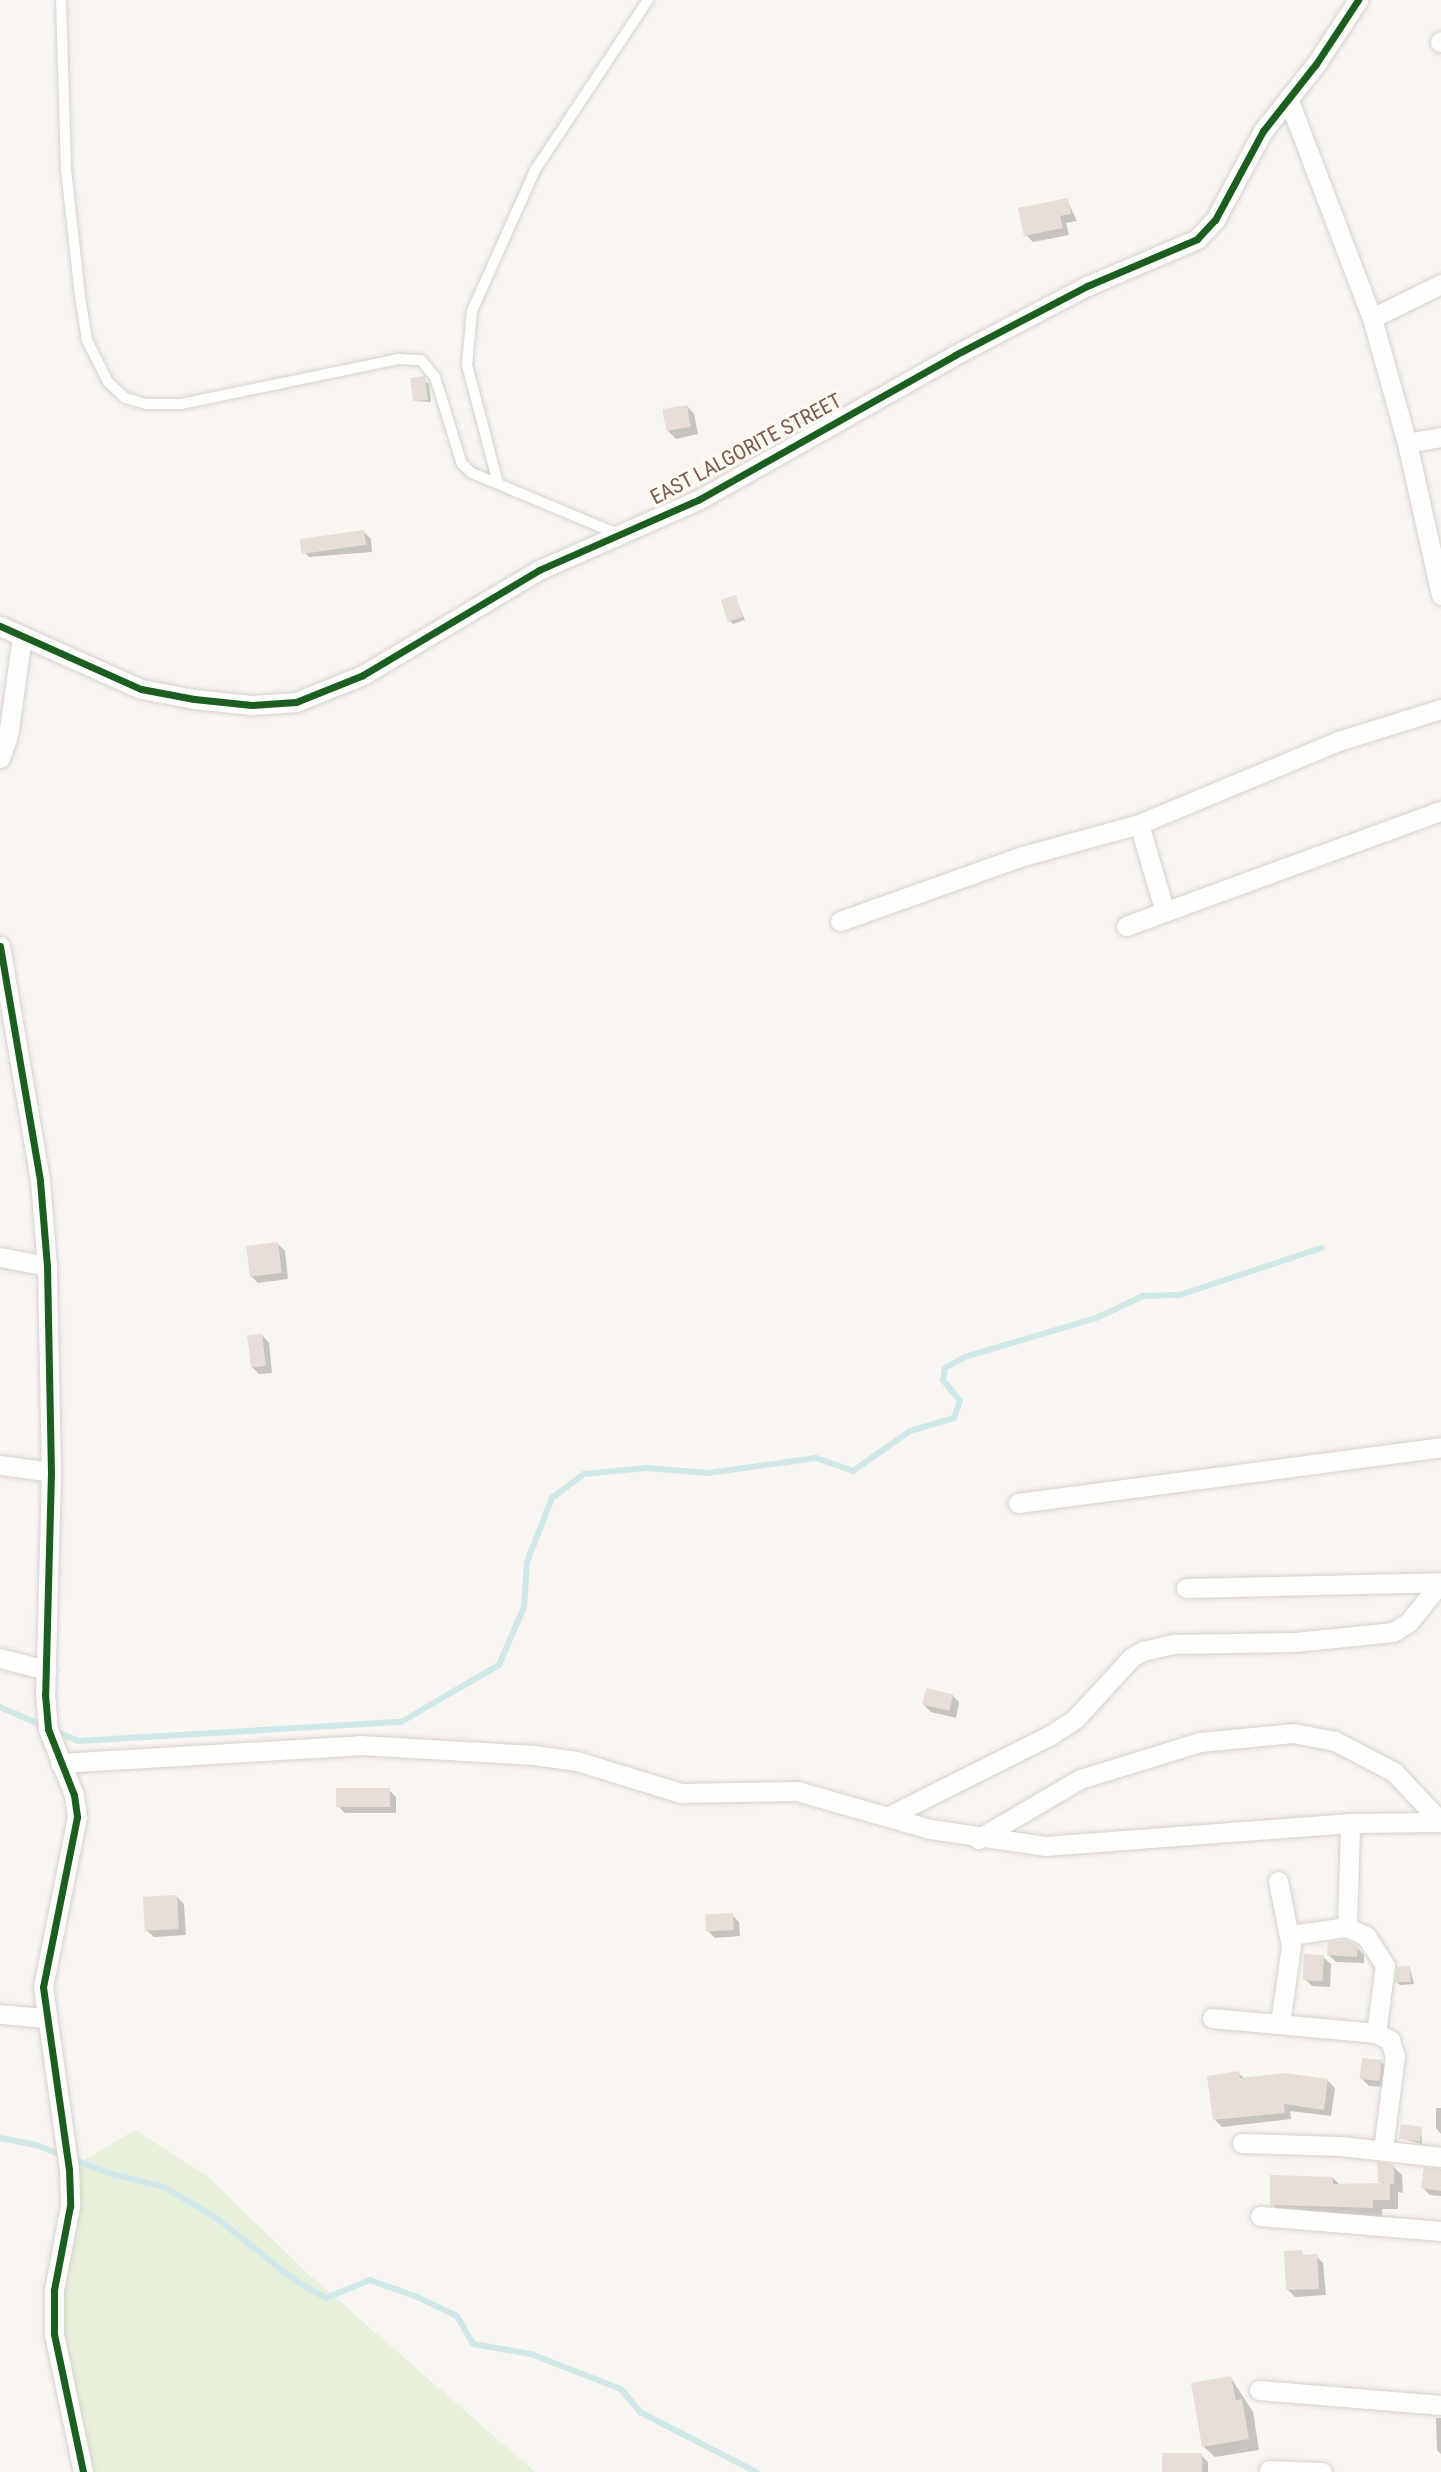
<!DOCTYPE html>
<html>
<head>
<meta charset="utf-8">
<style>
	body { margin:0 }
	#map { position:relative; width:1441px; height:2472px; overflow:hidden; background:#f9f5f0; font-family:"Roboto Condensed",sans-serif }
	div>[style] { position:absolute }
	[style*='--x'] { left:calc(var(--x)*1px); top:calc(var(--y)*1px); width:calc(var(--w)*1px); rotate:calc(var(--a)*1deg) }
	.green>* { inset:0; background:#e7f0db }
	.shadow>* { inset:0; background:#0003 }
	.stream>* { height:6px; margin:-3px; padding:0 3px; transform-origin:3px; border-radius:3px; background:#d0e8ea }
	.building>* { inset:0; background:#e6ded7; transform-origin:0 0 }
	.roads { filter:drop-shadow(0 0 2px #d7d1cb) drop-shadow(0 0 2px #d7d1cb) }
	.service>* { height:10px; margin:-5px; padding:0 5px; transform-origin:5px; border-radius:5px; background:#fefefd }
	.minor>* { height:19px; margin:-9.5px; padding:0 9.5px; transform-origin:9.5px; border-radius:9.5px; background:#fefefd }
	.cycleway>* { height:7px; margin:-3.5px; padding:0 3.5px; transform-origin:3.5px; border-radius:3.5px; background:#1b5e20 }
	span { translate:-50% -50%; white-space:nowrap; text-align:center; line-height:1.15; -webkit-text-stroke:6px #fffaf3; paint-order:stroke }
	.street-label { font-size:21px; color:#7a5c4d }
</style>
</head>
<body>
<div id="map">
	<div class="green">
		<div style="clip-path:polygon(135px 2130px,207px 2176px,306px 2272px,535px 2472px,83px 2472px,54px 2334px,69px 2169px)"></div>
	</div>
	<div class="shadow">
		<div style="clip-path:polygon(1067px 200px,1077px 221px,1066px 223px,1069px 235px,1033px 242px,1026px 235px)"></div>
		<div style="clip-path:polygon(412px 379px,429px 383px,431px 402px,414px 401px)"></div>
		<div style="clip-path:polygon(687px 406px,694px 414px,698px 434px,676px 439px,668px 431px)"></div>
		<div style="clip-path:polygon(364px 532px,371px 539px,372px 552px,309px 557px,302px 550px)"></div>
		<div style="clip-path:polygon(735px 597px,745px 620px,733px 624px,730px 621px)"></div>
		<div style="clip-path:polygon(278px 1244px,285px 1251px,288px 1279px,258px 1283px,251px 1276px)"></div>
		<div style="clip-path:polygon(262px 1335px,269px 1343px,272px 1373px,259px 1374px,252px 1367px)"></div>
		<div style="clip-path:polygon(952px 1695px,959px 1702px,956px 1718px,931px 1712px,924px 1705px)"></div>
		<div style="clip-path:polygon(389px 1790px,396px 1797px,396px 1813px,345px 1813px,338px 1806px)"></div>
		<div style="clip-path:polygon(177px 1897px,184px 1904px,186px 1935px,154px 1937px,146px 1930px)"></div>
		<div style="clip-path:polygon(732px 1915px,739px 1922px,740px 1936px,715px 1938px,708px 1931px)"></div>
		<div style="clip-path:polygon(1356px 1947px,1364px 1954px,1364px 1963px,1336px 1962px,1329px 1955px)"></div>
		<div style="clip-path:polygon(1323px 1957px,1331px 1964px,1330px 1987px,1312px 1986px,1305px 1979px)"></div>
		<div style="clip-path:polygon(1410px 1968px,1414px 1984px,1400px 1985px,1397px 1982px)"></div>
		<div style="clip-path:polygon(1381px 2062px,1389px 2069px,1386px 2087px,1369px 2086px,1362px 2079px)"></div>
		<div style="clip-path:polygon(1238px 2073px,1245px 2079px,1327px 2080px,1335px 2088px,1331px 2116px,1290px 2111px,1291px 2119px,1222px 2127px,1215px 2120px)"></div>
		<div style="clip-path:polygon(1436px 2108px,1441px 2108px,1441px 2134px,1436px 2128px)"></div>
		<div style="clip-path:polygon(1421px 2129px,1422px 2144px,1400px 2138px)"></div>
		<div style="clip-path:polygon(1393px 2166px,1402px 2175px,1403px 2193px,1398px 2192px,1398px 2209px,1382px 2209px,1382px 2217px,1281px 2213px,1272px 2204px,1333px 2178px,1340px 2185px,1383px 2185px,1380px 2181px)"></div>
		<div style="clip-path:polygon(1441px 2171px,1441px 2196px,1430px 2195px,1423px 2188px)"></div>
		<div style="clip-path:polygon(1286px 2253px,1316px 2256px,1323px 2263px,1326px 2295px,1295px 2297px,1288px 2290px)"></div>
		<div style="clip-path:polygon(1231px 2378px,1253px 2412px,1259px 2450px,1215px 2457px,1203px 2446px)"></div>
		<div style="clip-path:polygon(1436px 2418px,1441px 2418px,1441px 2454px,1437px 2450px)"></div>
		<div style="clip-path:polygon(1201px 2455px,1208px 2462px,1208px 2472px,1164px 2472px)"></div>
	</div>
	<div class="stream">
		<div style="--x:0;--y:1707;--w:85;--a:23.6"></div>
		<div style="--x:78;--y:1741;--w:324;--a:-3.4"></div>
		<div style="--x:401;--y:1722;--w:113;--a:-30.2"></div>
		<div style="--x:499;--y:1665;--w:63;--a:-66.7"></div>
		<div style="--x:524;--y:1607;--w:45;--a:-86.2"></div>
		<div style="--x:527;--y:1562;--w:69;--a:-68.7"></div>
		<div style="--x:552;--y:1498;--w:40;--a:-37"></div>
		<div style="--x:584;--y:1474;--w:63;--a:-5.4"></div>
		<div style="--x:647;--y:1468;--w:61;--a:4.7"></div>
		<div style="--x:708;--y:1473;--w:109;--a:-7.9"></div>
		<div style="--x:816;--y:1458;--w:39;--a:19"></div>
		<div style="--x:853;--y:1471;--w:70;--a:-35.1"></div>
		<div style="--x:910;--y:1431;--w:46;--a:-16.5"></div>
		<div style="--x:954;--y:1418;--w:18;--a:-71"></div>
		<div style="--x:960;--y:1401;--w:27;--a:-129"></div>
		<div style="--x:943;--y:1380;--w:12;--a:-81"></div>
		<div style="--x:945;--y:1368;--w:23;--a:-29"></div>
		<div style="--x:965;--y:1357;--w:137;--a:-16.6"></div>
		<div style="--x:1096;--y:1318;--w:52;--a:-25.1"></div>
		<div style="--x:1143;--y:1296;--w:37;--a:-2"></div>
		<div style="--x:1180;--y:1295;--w:149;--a:-18.4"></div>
		<div style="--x:0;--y:2138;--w:37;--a:11"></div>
		<div style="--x:36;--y:2145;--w:78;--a:21"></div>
		<div style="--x:109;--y:2173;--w:57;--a:14.3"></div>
		<div style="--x:164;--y:2187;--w:59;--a:30.5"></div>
		<div style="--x:215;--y:2217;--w:103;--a:38.3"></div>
		<div style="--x:296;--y:2281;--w:34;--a:30"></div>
		<div style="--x:326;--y:2298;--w:48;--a:-22.2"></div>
		<div style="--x:370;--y:2280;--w:50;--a:19.9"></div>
		<div style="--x:417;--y:2297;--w:44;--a:25.4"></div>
		<div style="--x:457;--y:2316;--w:32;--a:60"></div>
		<div style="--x:473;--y:2344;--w:59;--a:9.8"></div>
		<div style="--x:531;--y:2354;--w:97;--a:21.3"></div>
		<div style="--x:621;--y:2389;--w:30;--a:50"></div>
		<div style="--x:640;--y:2412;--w:131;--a:27.3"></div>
	</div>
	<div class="building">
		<div style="clip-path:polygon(1068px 198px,1071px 214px,1060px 216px,1063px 228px,1024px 236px,1018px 208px)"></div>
		<div style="left:425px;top:376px;width:24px;height:15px;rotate:83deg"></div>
		<div style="left:687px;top:405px;width:22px;height:25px;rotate:80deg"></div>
		<div style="left:364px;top:530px;width:15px;height:65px;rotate:82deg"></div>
		<div style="left:736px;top:595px;width:23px;height:16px;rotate:72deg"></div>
		<div style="left:278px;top:1242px;width:31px;height:32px;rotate:83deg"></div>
		<div style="left:262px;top:1334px;width:32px;height:15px;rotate:83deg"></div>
		<div style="left:926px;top:1688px;width:28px;height:17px;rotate:13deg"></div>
		<div style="left:336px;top:1788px;width:54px;height:19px"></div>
		<div style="left:177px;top:1895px;width:34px;height:34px;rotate:87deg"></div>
		<div style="left:733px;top:1913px;width:17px;height:28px;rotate:87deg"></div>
		<div style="clip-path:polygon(1346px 1940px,1358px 1946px,1357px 1957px,1327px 1955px,1328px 1942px)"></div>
		<div style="left:1304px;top:1954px;width:20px;height:26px;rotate:3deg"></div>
		<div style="clip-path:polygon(1410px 1966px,1411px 1982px,1395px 1982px,1397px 1967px)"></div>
		<div style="left:1362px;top:2058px;width:20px;height:21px;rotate:6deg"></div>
		<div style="clip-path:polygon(1239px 2071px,1240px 2078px,1285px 2073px,1328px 2079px,1324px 2110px,1284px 2104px,1285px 2113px,1213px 2120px,1207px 2076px)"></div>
		<div style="left:1401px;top:2124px;width:21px;height:15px;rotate:8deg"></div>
		<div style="clip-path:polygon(1377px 2162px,1394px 2164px,1394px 2184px,1390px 2184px,1390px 2200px,1373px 2200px,1373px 2208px,1270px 2205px,1270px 2175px,1333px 2177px,1333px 2184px,1387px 2183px,1378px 2182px)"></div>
		<div style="clip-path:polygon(1424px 2167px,1441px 2169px,1441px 2191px,1421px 2188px)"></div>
		<div style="clip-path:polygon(1302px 2250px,1303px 2255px,1317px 2254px,1319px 2289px,1286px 2290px,1284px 2251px)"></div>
		<div style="clip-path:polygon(1231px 2376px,1236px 2400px,1242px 2399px,1249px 2439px,1202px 2447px,1191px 2383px)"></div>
		<div style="left:1202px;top:2453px;width:19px;height:40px;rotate:90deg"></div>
	</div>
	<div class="roads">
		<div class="service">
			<div style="--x:61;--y:0;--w:169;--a:88.3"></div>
			<div style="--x:66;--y:169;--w:128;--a:83.7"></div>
			<div style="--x:80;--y:296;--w:45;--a:81"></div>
			<div style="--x:87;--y:340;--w:47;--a:63.4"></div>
			<div style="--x:108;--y:382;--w:23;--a:43"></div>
			<div style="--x:125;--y:398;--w:22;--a:16"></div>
			<div style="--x:146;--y:404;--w:35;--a:0"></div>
			<div style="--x:181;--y:404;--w:223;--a:-11.7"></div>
			<div style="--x:399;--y:359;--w:22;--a:3"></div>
			<div style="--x:421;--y:360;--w:22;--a:51"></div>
			<div style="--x:435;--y:377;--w:91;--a:72.8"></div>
			<div style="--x:462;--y:464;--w:13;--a:42"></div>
			<div style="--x:472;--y:473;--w:158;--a:22.7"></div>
			<div style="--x:498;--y:483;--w:122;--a:-104.7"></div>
			<div style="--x:467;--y:365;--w:54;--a:-84.7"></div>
			<div style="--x:472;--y:311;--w:154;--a:-65.9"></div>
			<div style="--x:535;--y:170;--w:204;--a:-56.4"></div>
		</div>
		<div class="minor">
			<div style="--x:1440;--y:42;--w:1;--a:-45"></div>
			<div style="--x:1289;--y:101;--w:232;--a:69.1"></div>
			<div style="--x:1372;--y:318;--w:130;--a:74.4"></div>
			<div style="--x:1407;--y:443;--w:156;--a:77.4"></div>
			<div style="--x:1372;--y:318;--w:77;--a:-26.2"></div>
			<div style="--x:1407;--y:443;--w:35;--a:-10"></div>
			<div style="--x:0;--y:626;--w:154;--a:24.1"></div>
			<div style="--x:141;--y:689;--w:54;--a:10.7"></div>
			<div style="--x:194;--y:699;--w:58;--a:5.9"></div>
			<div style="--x:252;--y:705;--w:44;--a:-3.9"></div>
			<div style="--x:296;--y:702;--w:72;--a:-21.9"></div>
			<div style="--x:363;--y:675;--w:205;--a:-30.8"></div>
			<div style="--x:539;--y:570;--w:174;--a:-23.8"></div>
			<div style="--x:698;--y:500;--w:295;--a:-29.4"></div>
			<div style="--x:955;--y:355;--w:149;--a:-27.6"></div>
			<div style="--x:1087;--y:286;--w:120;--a:-23.1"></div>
			<div style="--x:1197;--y:239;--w:26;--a:-47"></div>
			<div style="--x:1215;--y:220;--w:101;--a:-61.7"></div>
			<div style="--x:1263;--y:131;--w:85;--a:-51.7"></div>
			<div style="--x:1316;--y:64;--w:77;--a:-56.7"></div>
			<div style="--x:0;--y:758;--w:23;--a:-70"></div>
			<div style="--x:8;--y:736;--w:101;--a:-82"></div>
			<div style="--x:1139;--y:824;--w:89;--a:73.6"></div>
			<div style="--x:840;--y:921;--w:194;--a:-19.6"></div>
			<div style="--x:1023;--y:856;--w:120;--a:-15.4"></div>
			<div style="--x:1139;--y:824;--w:216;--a:-22.6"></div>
			<div style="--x:1338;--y:741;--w:108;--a:-17.3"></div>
			<div style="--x:1126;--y:926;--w:335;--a:-20.1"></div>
			<div style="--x:0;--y:946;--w:238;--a:80.3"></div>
			<div style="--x:40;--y:1181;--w:85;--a:85.3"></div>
			<div style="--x:47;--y:1266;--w:206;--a:88.9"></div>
			<div style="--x:51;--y:1472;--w:222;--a:91.5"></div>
			<div style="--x:45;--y:1694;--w:35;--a:85"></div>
			<div style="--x:48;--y:1729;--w:71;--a:68.5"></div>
			<div style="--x:74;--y:1795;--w:22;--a:82"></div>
			<div style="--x:77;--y:1817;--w:173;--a:101.3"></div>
			<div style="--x:43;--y:1987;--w:184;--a:81.9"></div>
			<div style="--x:69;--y:2169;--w:37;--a:88"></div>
			<div style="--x:70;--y:2206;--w:86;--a:100.8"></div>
			<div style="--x:54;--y:2290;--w:44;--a:90"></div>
			<div style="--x:54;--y:2334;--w:141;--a:78.1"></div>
			<div style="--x:0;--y:1257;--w:48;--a:10.8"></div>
			<div style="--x:0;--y:1465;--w:51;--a:7.8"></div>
			<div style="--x:1018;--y:1503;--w:427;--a:-7.5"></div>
			<div style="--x:1186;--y:1588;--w:255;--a:-1.3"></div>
			<div style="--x:0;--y:1658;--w:48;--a:14.6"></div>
			<div style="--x:60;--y:1763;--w:301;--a:-3.4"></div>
			<div style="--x:360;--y:1745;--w:174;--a:3.3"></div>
			<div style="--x:534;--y:1755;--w:43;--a:7.9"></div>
			<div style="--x:577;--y:1761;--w:109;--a:17.1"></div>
			<div style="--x:681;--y:1793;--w:116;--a:-1"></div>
			<div style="--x:797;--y:1791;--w:138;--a:15.9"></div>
			<div style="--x:930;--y:1829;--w:116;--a:8.4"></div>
			<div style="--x:1045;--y:1846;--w:306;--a:-4.3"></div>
			<div style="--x:1350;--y:1823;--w:91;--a:-0.6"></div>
			<div style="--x:889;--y:1816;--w:179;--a:-26.6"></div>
			<div style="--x:1049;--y:1736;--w:31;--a:-33"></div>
			<div style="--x:1075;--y:1719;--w:84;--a:-47.4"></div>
			<div style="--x:1132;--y:1657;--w:13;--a:-29"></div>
			<div style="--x:1143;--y:1651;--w:32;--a:-13"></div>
			<div style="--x:1174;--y:1644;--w:121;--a:-0.9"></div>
			<div style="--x:1295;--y:1642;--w:99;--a:-5.8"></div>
			<div style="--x:1393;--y:1632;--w:19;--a:-32"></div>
			<div style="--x:1409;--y:1622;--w:51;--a:-51.3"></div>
			<div style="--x:978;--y:1839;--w:118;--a:-30.5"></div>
			<div style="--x:1080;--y:1779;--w:126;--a:-17.1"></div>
			<div style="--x:1200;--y:1742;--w:93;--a:-5.5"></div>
			<div style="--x:1293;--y:1733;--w:43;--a:10.8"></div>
			<div style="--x:1335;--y:1741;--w:67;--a:27.7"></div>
			<div style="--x:1394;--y:1772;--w:69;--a:46.8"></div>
			<div style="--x:1278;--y:1881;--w:66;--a:78.7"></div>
			<div style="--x:1291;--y:1946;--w:78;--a:98.1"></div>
			<div style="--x:1347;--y:1927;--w:104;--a:-88.3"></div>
			<div style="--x:1290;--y:1935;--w:58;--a:-8"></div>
			<div style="--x:1347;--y:1927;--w:21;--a:25"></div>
			<div style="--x:1366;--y:1936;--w:35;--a:57"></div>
			<div style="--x:1385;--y:1965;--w:69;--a:97.5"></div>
			<div style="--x:0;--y:2014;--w:45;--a:5.1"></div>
			<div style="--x:1212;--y:2018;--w:165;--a:5.2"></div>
			<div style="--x:1376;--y:2033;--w:16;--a:27"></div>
			<div style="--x:1390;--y:2040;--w:17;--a:73"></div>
			<div style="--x:1395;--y:2056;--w:95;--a:97.3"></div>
			<div style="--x:1242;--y:2143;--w:98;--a:1.8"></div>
			<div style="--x:1340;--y:2146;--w:102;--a:6.2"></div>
			<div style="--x:1260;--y:2216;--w:182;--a:4.7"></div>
			<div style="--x:1259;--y:2390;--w:183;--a:4.7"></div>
			<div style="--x:1269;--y:2470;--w:53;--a:2.2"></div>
		</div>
	</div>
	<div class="cycleway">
		<div style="--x:0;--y:626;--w:154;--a:24.1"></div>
		<div style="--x:141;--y:689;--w:54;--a:10.7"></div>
		<div style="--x:194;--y:699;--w:58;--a:5.9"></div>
		<div style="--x:252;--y:705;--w:44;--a:-3.9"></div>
		<div style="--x:296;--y:702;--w:72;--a:-21.9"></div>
		<div style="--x:363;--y:675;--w:205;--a:-30.8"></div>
		<div style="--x:539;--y:570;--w:174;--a:-23.8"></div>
		<div style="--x:698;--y:500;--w:295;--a:-29.4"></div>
		<div style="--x:955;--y:355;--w:149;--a:-27.6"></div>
		<div style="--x:1087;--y:286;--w:120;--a:-23.1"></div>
		<div style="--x:1197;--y:239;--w:26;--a:-47"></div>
		<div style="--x:1215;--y:220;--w:101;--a:-61.7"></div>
		<div style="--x:1263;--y:131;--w:85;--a:-51.7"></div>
		<div style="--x:1316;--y:64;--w:77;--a:-56.7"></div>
		<div style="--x:0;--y:946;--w:238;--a:80.3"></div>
		<div style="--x:40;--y:1181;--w:85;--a:85.3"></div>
		<div style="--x:47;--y:1266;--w:206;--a:88.9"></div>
		<div style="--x:51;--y:1472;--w:222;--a:91.5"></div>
		<div style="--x:45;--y:1694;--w:35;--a:85"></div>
		<div style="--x:48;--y:1729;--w:71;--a:68.5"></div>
		<div style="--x:74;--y:1795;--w:22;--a:82"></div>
		<div style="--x:77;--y:1817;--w:173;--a:101.3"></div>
		<div style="--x:43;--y:1987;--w:184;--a:81.9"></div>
		<div style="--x:69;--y:2169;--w:37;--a:88"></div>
		<div style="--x:70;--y:2206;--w:86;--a:100.8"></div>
		<div style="--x:54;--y:2290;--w:44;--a:90"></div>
		<div style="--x:54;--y:2334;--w:141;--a:78.1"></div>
	</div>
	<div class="street-label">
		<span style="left:746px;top:449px;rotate:-28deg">EAST LALGORITE STREET</span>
	</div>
</div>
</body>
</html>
